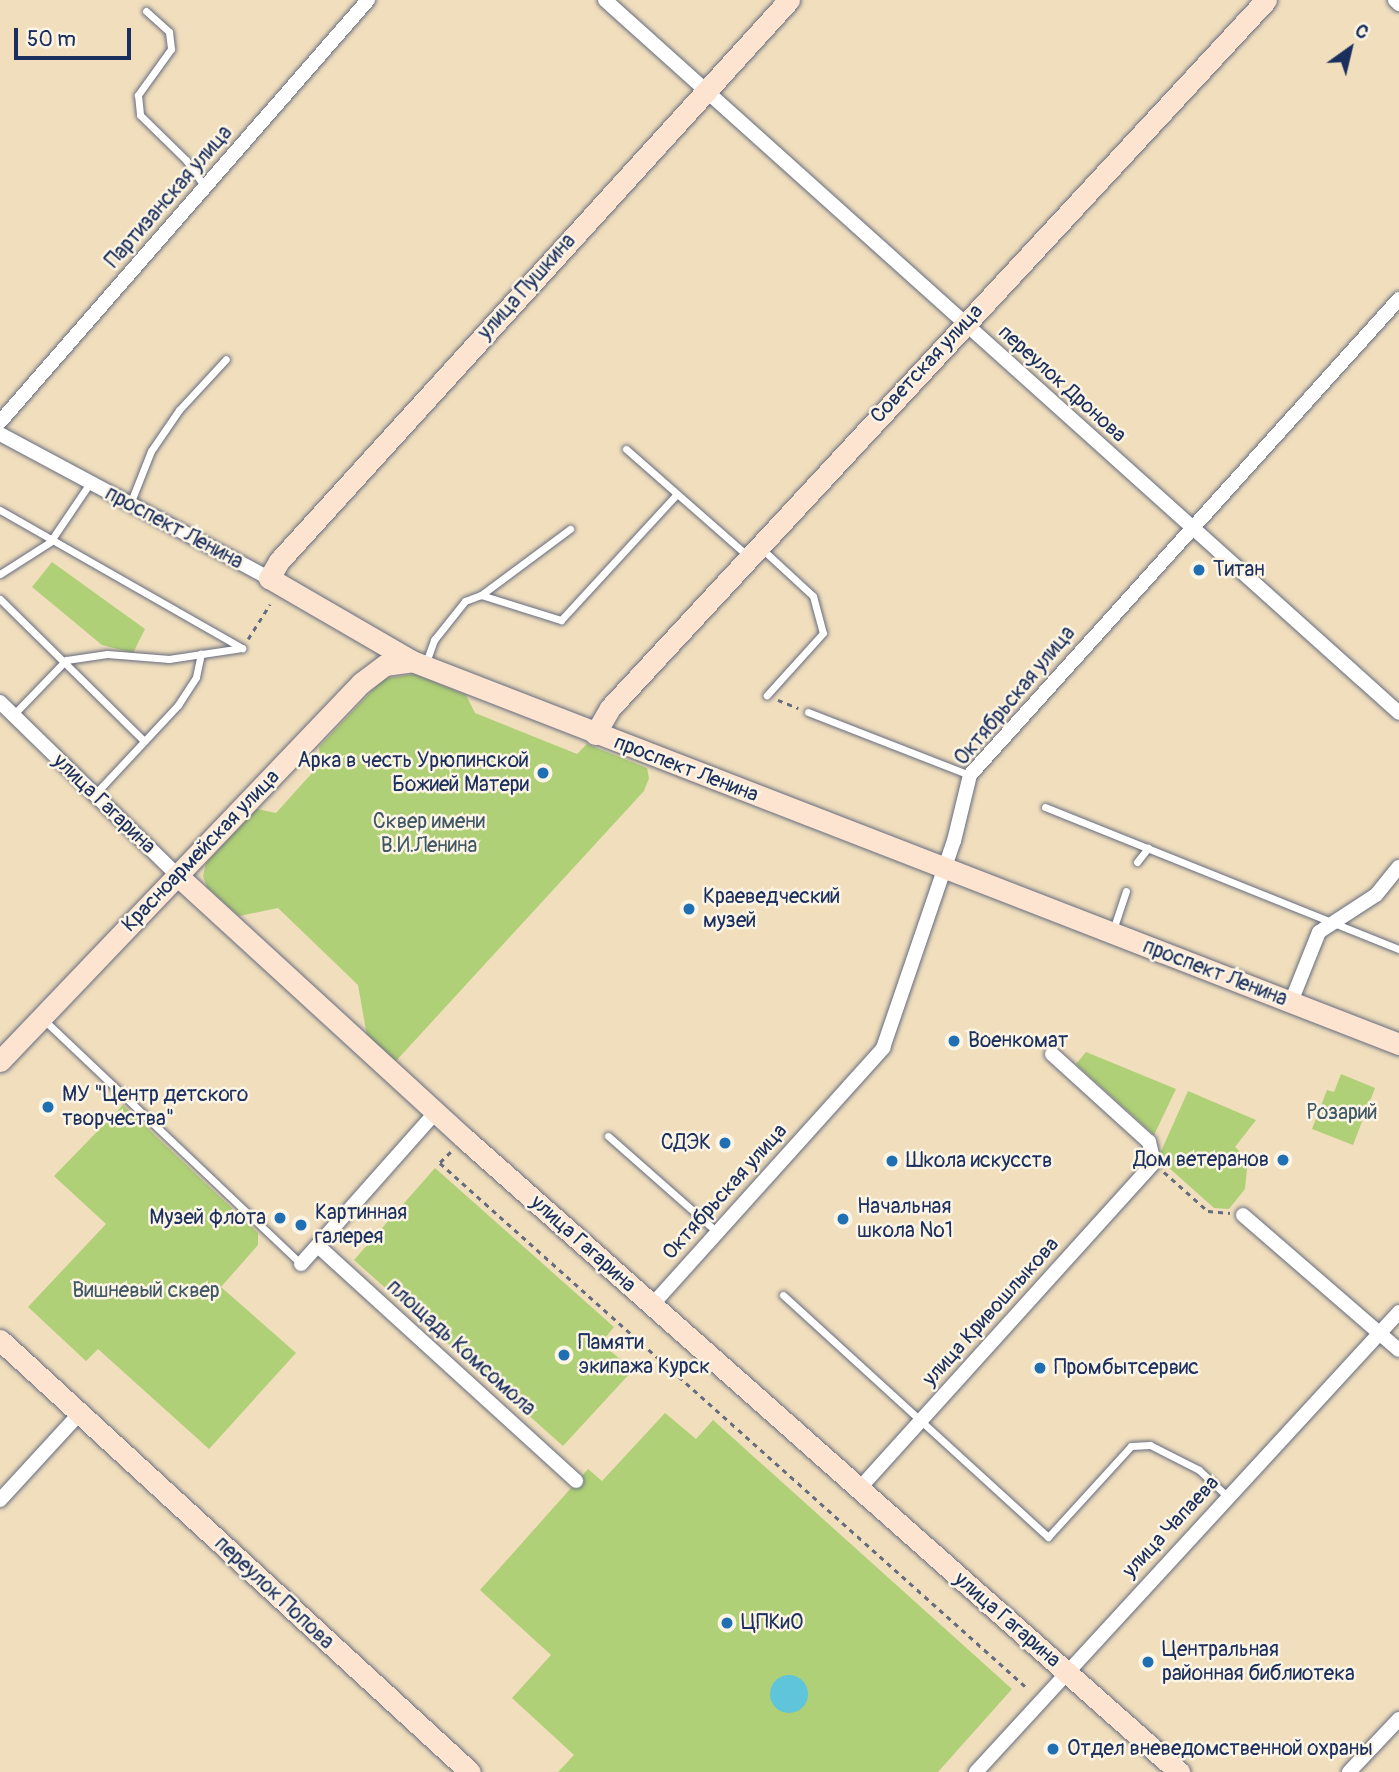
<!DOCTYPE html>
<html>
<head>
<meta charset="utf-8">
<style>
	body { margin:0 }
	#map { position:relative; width:1399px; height:1772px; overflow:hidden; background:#f0debd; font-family:Pangolin,sans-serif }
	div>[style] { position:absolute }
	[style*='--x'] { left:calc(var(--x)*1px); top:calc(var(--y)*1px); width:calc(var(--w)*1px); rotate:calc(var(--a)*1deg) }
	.green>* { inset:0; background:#b0d077 }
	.water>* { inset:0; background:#5ec5db }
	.round { border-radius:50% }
	.path>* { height:2.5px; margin-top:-1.25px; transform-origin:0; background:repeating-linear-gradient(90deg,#666c7f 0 5px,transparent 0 10px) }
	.roads { filter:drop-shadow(0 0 2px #666c7f) drop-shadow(0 0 2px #666c7f) }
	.lane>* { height:7px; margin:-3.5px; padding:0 3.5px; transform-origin:3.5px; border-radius:3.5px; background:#fff }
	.street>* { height:14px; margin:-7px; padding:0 7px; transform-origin:7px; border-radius:7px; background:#fff }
	.secondary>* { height:21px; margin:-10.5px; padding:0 10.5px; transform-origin:10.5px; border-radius:10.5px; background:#fde4d1 }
	.dots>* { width:19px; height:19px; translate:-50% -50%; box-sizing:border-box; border:4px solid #fcf5e5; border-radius:50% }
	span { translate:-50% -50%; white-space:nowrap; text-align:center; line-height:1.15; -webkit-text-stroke:5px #fcf5e5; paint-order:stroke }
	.street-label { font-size:21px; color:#1b2f5e }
	.poi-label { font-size:21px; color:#1b2f5e }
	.left { translate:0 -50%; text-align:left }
	.right { translate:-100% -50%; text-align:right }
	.park-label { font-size:21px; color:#405764 }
	.north { position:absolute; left:1315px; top:14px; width:70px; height:70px; -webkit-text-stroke:5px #fcf5e5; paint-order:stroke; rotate:34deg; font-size:19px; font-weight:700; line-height:28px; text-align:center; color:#1b2f5e }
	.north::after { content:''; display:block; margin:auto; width:24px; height:32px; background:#1b2f5e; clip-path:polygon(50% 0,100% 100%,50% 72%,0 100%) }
	.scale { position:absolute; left:14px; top:28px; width:117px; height:32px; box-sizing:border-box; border:4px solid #1b2f5e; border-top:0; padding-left:9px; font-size:21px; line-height:24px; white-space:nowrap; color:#1b2f5e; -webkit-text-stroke:5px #fcf5e5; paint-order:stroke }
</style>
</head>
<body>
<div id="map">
	<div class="green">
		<div style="clip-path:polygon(52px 562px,145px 629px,133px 653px,102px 645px,32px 587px)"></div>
		<div style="clip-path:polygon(414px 674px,466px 695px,475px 713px,577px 754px,587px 744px,647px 768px,649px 778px,644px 791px,395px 1062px,367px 1036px,358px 985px,278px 908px,239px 916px,207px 887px,203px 876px,206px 863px,257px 809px,276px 813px,321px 763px,319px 747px,383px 679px)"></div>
		<div style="clip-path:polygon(1086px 1052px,1176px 1089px,1154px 1135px,1076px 1064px)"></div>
		<div style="clip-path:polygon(1341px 1074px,1375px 1088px,1353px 1145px,1312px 1129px,1327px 1090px,1334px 1092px)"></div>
		<div style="clip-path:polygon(1188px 1091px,1256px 1120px,1235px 1147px,1248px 1159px,1245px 1189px,1229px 1209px,1214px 1208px,1158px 1158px)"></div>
		<div style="clip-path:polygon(123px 1105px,258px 1233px,258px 1245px,221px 1287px,296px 1353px,209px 1449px,98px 1349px,86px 1361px,28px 1307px,106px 1224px,54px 1176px)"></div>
		<div style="clip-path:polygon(435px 1168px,614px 1327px,601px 1343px,633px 1370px,563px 1446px,354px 1260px)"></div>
		<div style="clip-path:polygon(665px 1413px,696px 1439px,713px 1420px,1012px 1689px,938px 1772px,558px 1772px,574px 1755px,512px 1698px,551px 1655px,480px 1590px,588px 1469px,602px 1481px)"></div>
	</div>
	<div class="water">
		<div class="round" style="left:770px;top:1675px;width:38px;height:38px"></div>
	</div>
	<div class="path">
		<div style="--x:248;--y:639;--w:41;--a:-57.8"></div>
		<div style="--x:778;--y:700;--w:22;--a:22"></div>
		<div style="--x:451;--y:1152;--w:16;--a:135"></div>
		<div style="--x:440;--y:1163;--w:786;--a:41.8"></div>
		<div style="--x:1164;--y:1172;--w:59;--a:41.6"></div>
		<div style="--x:1208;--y:1211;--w:22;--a:5"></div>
	</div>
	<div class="roads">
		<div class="lane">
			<div style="--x:146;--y:11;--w:31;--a:42"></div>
			<div style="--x:169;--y:32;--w:17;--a:83"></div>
			<div style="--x:171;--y:49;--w:57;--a:125.7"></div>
			<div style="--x:138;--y:95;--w:20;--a:84"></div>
			<div style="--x:140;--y:115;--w:64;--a:44.4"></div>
			<div style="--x:186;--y:160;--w:33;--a:55"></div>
			<div style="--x:626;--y:449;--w:162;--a:41.3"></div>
			<div style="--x:130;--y:504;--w:57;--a:-68.4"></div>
			<div style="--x:151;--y:451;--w:50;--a:-55.7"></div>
			<div style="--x:179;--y:410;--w:69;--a:-47.3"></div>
			<div style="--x:0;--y:510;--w:279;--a:29.7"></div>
			<div style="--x:242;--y:648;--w:74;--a:171.4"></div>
			<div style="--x:169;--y:659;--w:62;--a:-175.4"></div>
			<div style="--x:107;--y:654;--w:41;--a:171.7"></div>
			<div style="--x:66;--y:660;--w:76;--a:133.9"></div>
			<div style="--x:762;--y:549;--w:69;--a:42.7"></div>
			<div style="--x:813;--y:596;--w:38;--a:75"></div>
			<div style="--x:823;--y:633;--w:84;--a:132.1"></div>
			<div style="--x:0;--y:574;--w:59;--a:-32.6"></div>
			<div style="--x:50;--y:542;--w:71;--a:-55.9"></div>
			<div style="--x:481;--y:595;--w:111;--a:-36.6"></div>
			<div style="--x:0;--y:599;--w:202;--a:44.6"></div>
			<div style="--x:425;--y:665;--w:27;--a:-70"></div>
			<div style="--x:434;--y:640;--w:50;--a:-51.5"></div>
			<div style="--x:465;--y:601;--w:17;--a:-21"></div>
			<div style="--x:481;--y:595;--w:84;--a:17.4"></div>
			<div style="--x:561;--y:620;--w:171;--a:-47.4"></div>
			<div style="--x:808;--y:712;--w:174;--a:21.3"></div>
			<div style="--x:95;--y:794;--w:122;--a:-47"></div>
			<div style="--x:178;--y:705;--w:33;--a:-57"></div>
			<div style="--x:196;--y:677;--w:24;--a:-78"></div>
			<div style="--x:1045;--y:807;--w:381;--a:21.9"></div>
			<div style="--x:1137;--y:862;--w:18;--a:-52"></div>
			<div style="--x:1113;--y:930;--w:41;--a:-71.6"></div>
			<div style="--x:43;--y:1019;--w:356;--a:43.5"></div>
			<div style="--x:608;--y:1136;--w:145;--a:41.4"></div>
			<div style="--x:783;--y:1295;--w:359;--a:42.4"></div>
			<div style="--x:1048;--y:1537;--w:123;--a:-47.6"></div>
			<div style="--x:1131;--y:1446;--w:19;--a:-3"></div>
			<div style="--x:1150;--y:1445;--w:55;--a:27"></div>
			<div style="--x:1199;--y:1470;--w:40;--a:43"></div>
		</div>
		<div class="street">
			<div style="--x:605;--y:0;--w:1067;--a:41.92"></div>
			<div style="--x:1395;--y:0;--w:6;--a:45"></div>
			<div style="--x:0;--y:422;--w:560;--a:-48.91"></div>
			<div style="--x:0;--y:434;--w:305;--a:28.2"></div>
			<div style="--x:0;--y:702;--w:249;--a:44.3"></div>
			<div style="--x:1291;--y:1002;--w:75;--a:-68.2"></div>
			<div style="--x:1319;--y:932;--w:68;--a:-33"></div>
			<div style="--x:1376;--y:895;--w:36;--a:-51"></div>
			<div style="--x:1243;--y:1215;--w:206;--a:40.9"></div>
			<div style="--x:318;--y:1246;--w:349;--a:42.3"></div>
			<div style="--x:301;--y:1264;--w:202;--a:-48.4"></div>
			<div style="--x:652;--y:1305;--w:346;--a:-48"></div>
			<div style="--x:883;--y:1048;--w:219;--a:-71.1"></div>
			<div style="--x:954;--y:841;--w:68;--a:-76.4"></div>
			<div style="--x:970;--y:775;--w:641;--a:-47.97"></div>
			<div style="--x:859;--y:1489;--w:440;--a:-47.9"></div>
			<div style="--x:1154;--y:1162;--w:21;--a:-104"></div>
			<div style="--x:1149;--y:1142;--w:131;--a:-137.8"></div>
			<div style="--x:0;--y:1500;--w:117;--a:-47.4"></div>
			<div style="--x:976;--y:1772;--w:625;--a:-47.4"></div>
			<div style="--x:1349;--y:1772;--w:73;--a:-46.7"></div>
		</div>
		<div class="secondary">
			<div style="--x:789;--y:0;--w:758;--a:132.27"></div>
			<div style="--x:279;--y:561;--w:20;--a:120"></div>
			<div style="--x:269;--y:578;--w:165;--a:30.1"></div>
			<div style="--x:412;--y:661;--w:1059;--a:21.21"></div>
			<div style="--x:595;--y:734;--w:30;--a:-60"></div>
			<div style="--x:610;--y:708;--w:965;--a:-47.18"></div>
			<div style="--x:178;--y:876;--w:388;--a:42.5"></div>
			<div style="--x:464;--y:1138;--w:956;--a:41.56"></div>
			<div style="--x:0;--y:1061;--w:523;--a:-46.32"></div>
			<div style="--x:361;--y:683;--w:30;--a:-37"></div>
			<div style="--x:385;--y:665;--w:27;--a:-8"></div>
			<div style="--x:0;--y:1340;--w:638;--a:42.59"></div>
		</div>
	</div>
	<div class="dots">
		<div style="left:1199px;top:570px;background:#1f6fb2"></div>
		<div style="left:543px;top:773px;background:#1f6fb2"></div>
		<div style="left:689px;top:909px;background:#1f6fb2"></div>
		<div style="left:954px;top:1041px;background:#1f6fb2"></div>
		<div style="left:48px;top:1107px;background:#1f6fb2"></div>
		<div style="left:725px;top:1143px;background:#1f6fb2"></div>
		<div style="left:1283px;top:1160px;background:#1f6fb2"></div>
		<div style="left:892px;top:1161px;background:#1f6fb2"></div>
		<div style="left:280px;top:1218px;background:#1f6fb2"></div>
		<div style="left:843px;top:1219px;background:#1f6fb2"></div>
		<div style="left:301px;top:1225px;background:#1f6fb2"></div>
		<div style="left:564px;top:1355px;background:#1f6fb2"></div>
		<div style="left:1040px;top:1368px;background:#1f6fb2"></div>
		<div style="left:727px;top:1623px;background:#1f6fb2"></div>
		<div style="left:1148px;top:1662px;background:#1f6fb2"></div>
		<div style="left:1053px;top:1749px;background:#1f6fb2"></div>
	</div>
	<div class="street-label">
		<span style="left:169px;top:197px;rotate:-49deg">Партизанская улица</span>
		<span style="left:527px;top:287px;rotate:-48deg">улица Пушкина</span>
		<span style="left:927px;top:364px;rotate:-47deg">Советская улица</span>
		<span style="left:1062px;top:384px;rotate:42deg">переулок Дронова</span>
		<span style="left:174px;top:528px;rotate:28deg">проспект Ленина</span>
		<span style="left:1015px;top:696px;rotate:-50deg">Октябрьская улица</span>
		<span style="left:686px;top:769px;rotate:21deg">проспект Ленина</span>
		<span style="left:104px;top:804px;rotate:44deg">улица Гагарина</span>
		<span style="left:201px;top:851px;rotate:-46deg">Красноармейская улица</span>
		<span style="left:1215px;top:973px;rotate:21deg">проспект Ленина</span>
		<span style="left:725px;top:1192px;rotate:-48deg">Октябрьская улица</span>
		<span style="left:583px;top:1244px;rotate:42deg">улица Гагарина</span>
		<span style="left:991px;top:1312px;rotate:-48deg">улица Кривошлыкова</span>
		<span style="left:461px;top:1348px;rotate:42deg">площадь Комсомола</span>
		<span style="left:1171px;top:1527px;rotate:-47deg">улица Чапаева</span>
		<span style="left:274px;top:1593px;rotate:43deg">переулок Попова</span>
		<span style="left:1007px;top:1620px;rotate:41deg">улица Гагарина</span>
	</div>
	<div class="poi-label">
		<span class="left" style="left:1213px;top:570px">Титан</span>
		<span class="right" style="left:529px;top:773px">Арка в честь Урюпинской<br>Божией Матери</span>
		<span class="left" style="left:703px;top:909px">Краеведческий<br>музей</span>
		<span class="left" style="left:968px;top:1041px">Военкомат</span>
		<span class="left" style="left:62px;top:1107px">МУ "Центр детского<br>творчества"</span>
		<span class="right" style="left:711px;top:1143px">СДЭК</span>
		<span class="right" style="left:1269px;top:1160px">Дом ветеранов</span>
		<span class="left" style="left:906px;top:1161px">Школа искусств</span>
		<span class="left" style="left:857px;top:1219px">Начальная<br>школа №1</span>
		<span class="left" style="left:315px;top:1225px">Картинная<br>галерея</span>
		<span class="right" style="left:266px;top:1218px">Музей флота</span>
		<span class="left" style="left:578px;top:1355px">Памяти<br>экипажа Курск</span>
		<span class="left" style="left:1054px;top:1368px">Промбытсервис</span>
		<span class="left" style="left:741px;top:1623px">ЦПКиО</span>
		<span class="left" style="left:1162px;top:1662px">Центральная<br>районная библиотека</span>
		<span class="left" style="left:1067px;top:1749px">Отдел вневедомственной охраны</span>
	</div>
	<div class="park-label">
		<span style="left:429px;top:834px">Сквер имени<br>В.И.Ленина</span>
		<span style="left:1342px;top:1113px">Розарий</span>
		<span style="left:146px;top:1291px">Вишневый сквер</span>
	</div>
	<div class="north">С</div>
	<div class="scale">50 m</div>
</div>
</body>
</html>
